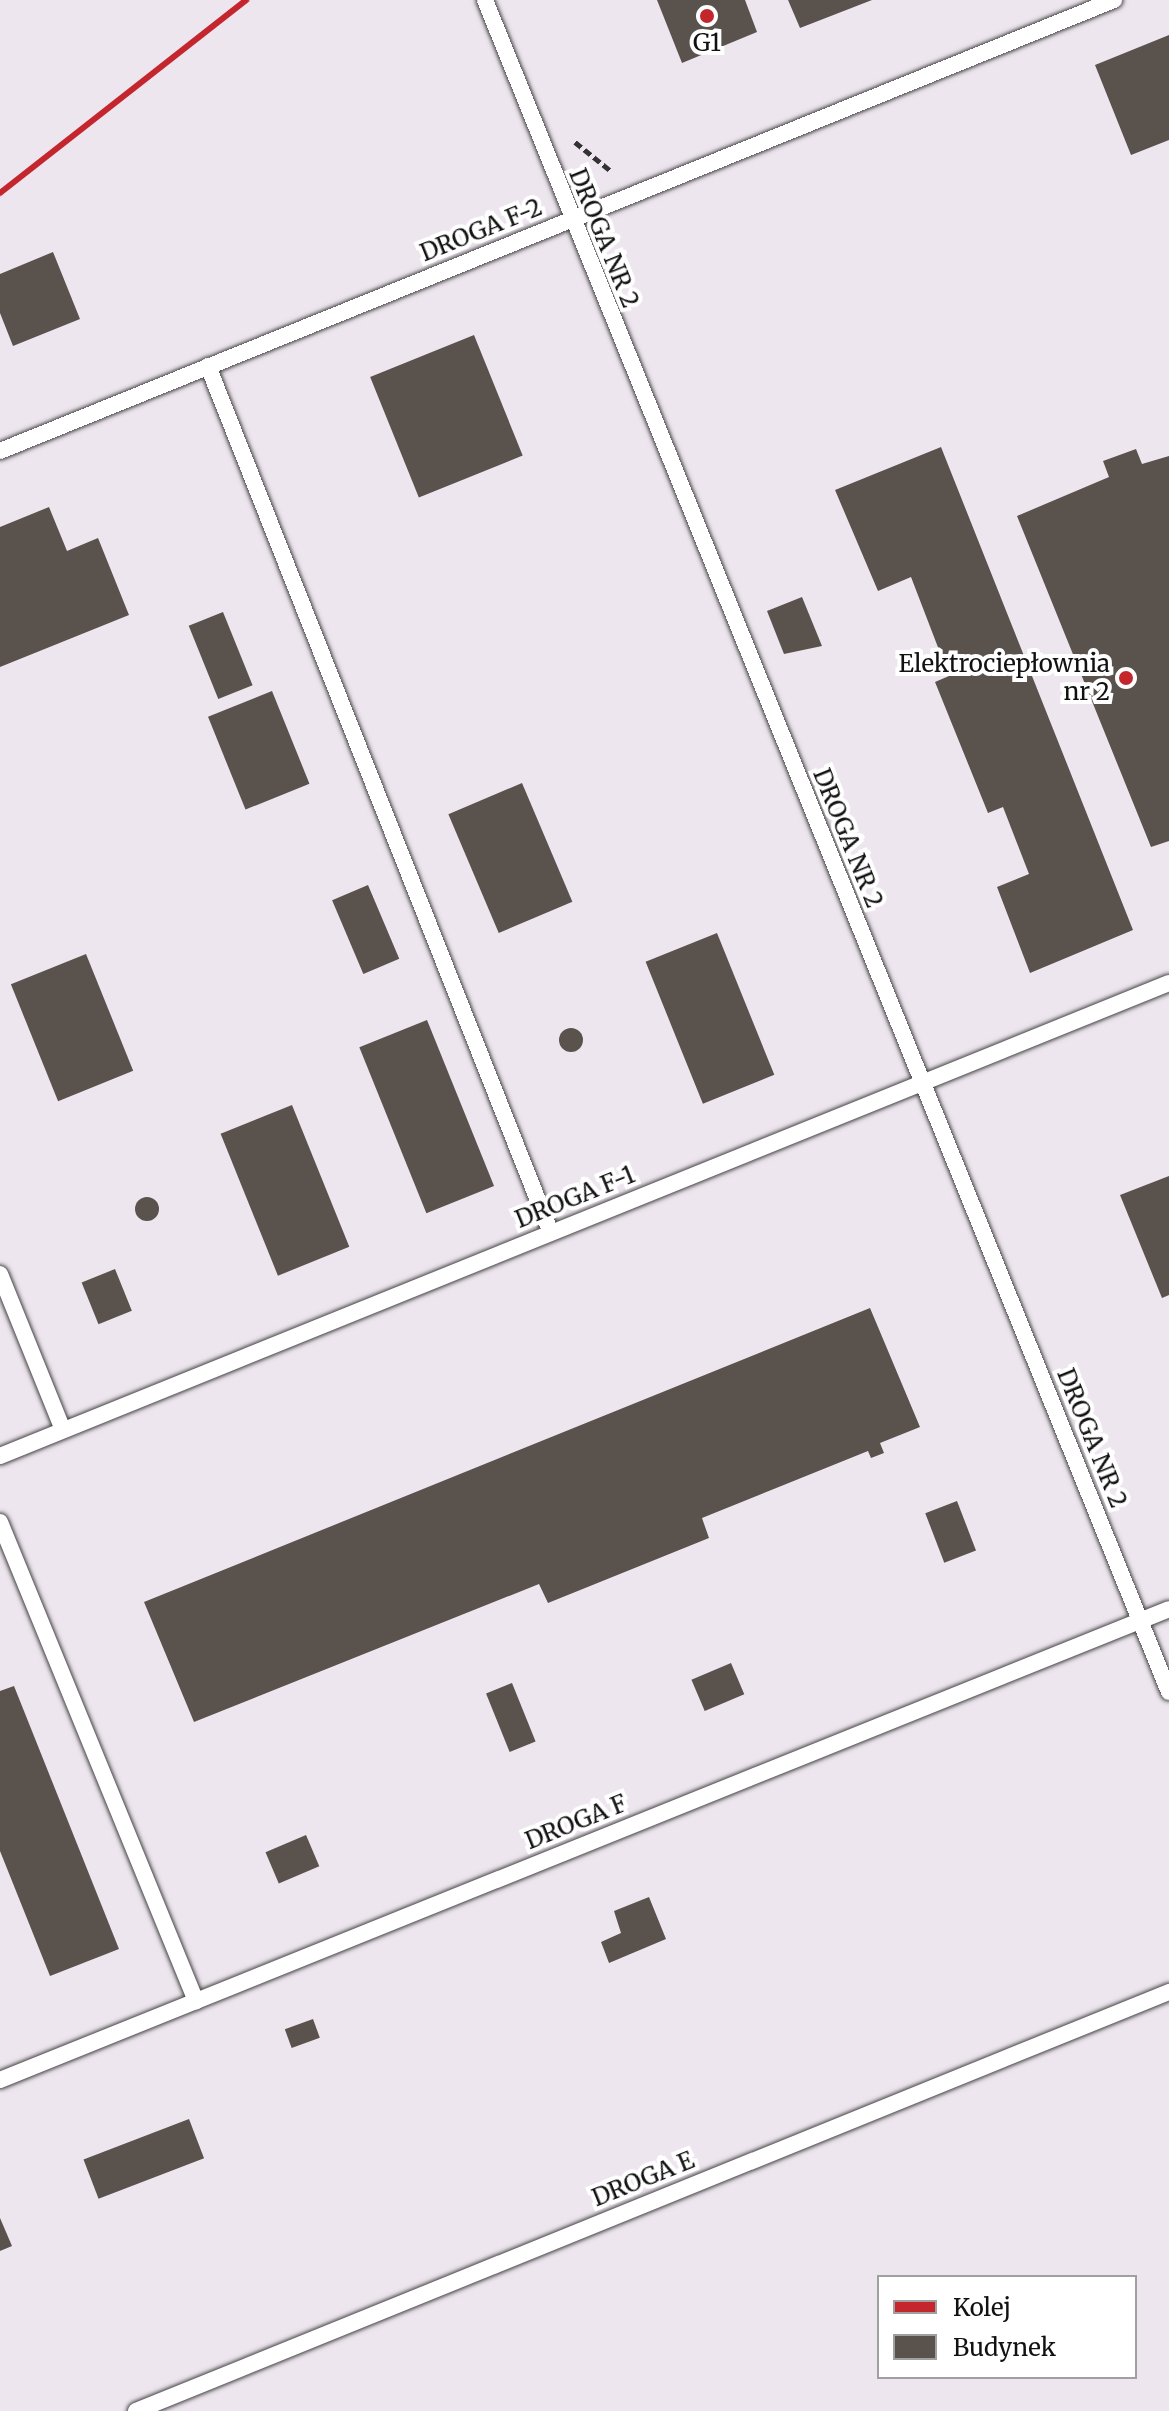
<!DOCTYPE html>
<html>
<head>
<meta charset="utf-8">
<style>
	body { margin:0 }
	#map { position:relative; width:1169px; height:2411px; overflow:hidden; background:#fffdf5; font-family:Merriweather,serif }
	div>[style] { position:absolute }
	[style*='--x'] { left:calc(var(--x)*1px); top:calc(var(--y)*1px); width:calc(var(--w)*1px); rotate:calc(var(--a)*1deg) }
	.industrial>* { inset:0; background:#eee6ef }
	.building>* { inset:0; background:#5a524d; transform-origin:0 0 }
	.round { border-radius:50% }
	.path>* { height:5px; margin-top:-2.5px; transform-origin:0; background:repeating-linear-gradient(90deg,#333 0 8px,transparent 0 12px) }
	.roads { filter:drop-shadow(0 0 2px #444) drop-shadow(0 0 2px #444) }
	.lane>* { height:16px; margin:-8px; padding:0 8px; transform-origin:8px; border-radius:8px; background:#fff }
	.rail>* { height:6px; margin:-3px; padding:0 3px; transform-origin:3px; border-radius:3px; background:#c4262e }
	.dots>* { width:22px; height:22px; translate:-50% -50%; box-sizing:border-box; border:4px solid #fff; border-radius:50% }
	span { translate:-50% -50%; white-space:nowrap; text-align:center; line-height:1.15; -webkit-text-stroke:8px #fff; paint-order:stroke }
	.poi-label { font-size:24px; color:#111 }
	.right { translate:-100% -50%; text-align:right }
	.street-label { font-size:24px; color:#111 }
	.legend { position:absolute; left:877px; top:2275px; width:260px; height:104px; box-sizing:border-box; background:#fff; border:2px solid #a0a0a0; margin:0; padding:10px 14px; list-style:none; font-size:24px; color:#111 }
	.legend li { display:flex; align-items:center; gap:16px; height:40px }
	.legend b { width:40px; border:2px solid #a0a0a0 }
</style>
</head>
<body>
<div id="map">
	<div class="industrial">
		<div style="clip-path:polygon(evenodd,0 0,1169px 0,1169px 2411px,0 2411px,0 0,879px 2277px,1135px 2277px,1135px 2377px,879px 2377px,879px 2277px)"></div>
	</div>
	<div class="building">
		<div style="clip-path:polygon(657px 0,745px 0,757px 32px,682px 63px)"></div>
		<div style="clip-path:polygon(788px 0,872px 0,800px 28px)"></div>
		<div style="clip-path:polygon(1169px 35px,1169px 140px,1131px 155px,1095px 65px)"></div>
		<div style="clip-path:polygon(53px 252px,80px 319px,13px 346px,0 313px,0 274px)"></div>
		<div style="left:474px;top:335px;width:130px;height:112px;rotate:68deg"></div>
		<div style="clip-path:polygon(941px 447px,1133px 930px,1030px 973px,997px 887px,1029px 874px,1003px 807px,988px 813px,935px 682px,949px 676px,911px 577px,878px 591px,835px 490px)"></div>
		<div style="clip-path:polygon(1136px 449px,1142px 464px,1169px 456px,1169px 841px,1151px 847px,1017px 516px,1109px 477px,1103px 461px)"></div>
		<div style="clip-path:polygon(49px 507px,67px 551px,98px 538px,129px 615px,0 667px,0 527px)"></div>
		<div style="clip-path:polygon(802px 597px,822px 646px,784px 654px,767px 611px)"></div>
		<div style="left:223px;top:612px;width:79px;height:37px;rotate:68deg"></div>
		<div style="left:272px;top:691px;width:100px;height:69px;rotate:68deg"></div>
		<div style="left:522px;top:783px;width:129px;height:80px;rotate:67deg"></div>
		<div style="left:368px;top:885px;width:80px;height:39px;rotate:67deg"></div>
		<div style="left:717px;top:933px;width:153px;height:77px;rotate:68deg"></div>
		<div style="left:86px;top:954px;width:126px;height:81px;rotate:68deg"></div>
		<div style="left:427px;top:1020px;width:179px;height:73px;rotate:68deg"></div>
		<div class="round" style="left:559px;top:1028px;width:24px;height:24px"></div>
		<div style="left:292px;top:1105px;width:153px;height:77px;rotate:68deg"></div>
		<div style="clip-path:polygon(1169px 1176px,1169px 1295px,1162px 1298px,1120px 1195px)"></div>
		<div class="round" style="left:135px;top:1197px;width:24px;height:24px"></div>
		<div style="left:115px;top:1269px;width:45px;height:36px;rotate:68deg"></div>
		<div style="clip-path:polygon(870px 1308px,920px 1427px,880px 1443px,884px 1453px,871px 1458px,868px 1451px,702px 1518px,709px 1538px,548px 1603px,539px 1584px,194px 1722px,144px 1602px)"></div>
		<div style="left:957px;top:1501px;width:53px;height:34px;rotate:69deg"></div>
		<div style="left:731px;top:1663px;width:34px;height:43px;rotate:67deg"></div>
		<div style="left:512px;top:1683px;width:63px;height:28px;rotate:68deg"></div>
		<div style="clip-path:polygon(14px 1686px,119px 1949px,50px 1976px,0 1851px,0 1691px)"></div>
		<div style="left:306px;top:1835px;width:34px;height:44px;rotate:67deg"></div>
		<div style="clip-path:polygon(649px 1897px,666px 1939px,609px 1963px,601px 1942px,621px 1933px,614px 1911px)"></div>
		<div style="left:313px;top:2019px;width:20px;height:30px;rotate:70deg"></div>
		<div style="left:189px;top:2119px;width:42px;height:113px;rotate:69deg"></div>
		<div style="clip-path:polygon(0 2218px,12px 2246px,0 2251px)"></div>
	</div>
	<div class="path">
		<div style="--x:575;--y:142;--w:46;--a:38.9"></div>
	</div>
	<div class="roads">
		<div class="lane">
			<div style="--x:485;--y:0;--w:1825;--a:67.99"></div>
			<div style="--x:208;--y:366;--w:932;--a:68.42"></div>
			<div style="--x:0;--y:451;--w:1202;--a:-22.04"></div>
			<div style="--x:0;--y:1274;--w:168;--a:68"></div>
			<div style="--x:0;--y:1456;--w:1261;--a:-22.03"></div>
			<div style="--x:0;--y:1522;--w:518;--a:67.75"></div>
			<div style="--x:0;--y:2080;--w:1260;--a:-21.94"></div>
			<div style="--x:136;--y:2411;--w:1115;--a:-22.08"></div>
		</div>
	</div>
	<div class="rail">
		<div style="--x:0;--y:193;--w:313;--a:-38.1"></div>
	</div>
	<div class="dots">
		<div style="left:707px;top:16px;background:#c4262e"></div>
		<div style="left:1126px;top:678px;background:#c4262e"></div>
	</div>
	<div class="poi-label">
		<span style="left:707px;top:43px">G1</span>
		<span class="right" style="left:1110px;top:678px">Elektrociepłownia<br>nr 2</span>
	</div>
	<div class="street-label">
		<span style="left:481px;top:230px;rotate:-22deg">DROGA F-2</span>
		<span style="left:604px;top:238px;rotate:68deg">DROGA NR 2</span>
		<span style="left:848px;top:838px;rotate:68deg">DROGA NR 2</span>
		<span style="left:575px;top:1197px;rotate:-22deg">DROGA F-1</span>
		<span style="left:1092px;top:1438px;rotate:68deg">DROGA NR 2</span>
		<span style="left:576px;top:1822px;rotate:-22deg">DROGA F</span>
		<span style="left:643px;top:2179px;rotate:-22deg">DROGA E</span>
	</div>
	<ul class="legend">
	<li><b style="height:10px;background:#c4262e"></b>Kolej</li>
	<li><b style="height:22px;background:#5a524d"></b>Budynek</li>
	</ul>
</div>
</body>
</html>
